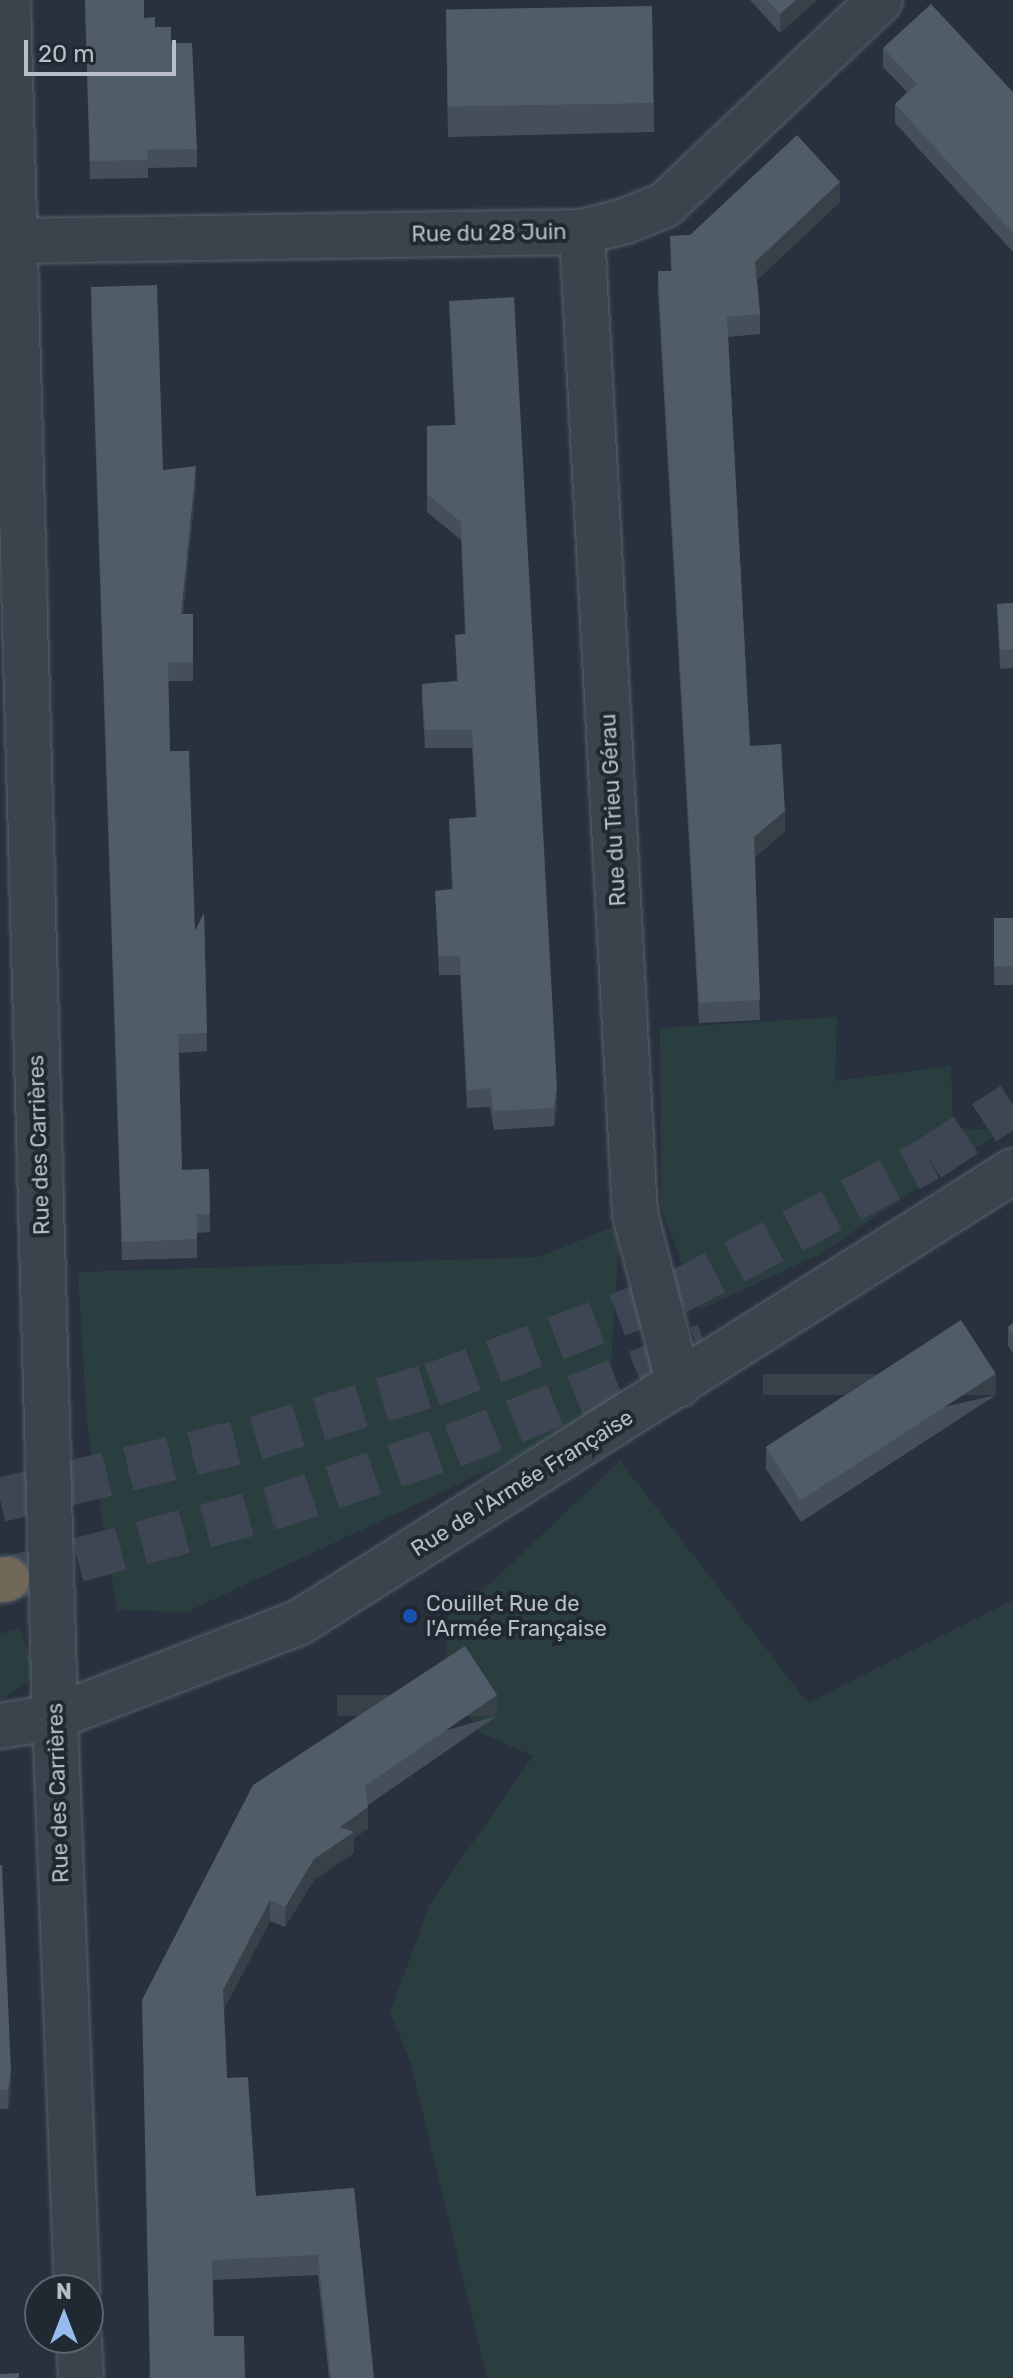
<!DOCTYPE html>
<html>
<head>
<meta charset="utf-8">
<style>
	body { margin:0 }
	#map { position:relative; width:1013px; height:2378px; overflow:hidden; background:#28313d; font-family:Rubik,sans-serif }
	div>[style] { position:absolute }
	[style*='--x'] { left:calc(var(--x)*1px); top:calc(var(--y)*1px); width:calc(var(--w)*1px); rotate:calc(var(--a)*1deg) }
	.green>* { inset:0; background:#2a3e3f }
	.motorway-tunnel>* { height:44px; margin-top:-22px; transform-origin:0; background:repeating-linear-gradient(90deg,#3d4652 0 44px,transparent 0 66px) }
	.roads { filter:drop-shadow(0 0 2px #59616b) drop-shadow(0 0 2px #59616b) }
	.minor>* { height:44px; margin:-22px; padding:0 22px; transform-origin:22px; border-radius:22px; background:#3b434d }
	.motorway>* { height:44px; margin:-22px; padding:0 22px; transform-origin:22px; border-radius:22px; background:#726859 }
	.wall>* { inset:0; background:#454f59; transform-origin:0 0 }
	.shaded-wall>* { inset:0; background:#384048; transform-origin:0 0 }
	.building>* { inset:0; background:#505c67; transform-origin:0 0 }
	.dots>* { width:22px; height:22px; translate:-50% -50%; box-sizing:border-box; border:4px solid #202832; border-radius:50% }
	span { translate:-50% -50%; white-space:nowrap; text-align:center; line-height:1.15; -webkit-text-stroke:8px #202832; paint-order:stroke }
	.street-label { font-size:22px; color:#b7bec8 }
	.poi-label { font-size:22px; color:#b7bec8 }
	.left { translate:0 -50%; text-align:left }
	.north { position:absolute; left:24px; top:2274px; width:80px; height:80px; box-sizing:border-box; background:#202832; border:2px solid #5c646e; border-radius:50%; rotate:0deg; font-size:22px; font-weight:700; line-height:32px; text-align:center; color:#b7bec8 }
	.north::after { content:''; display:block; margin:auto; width:28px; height:36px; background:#97bbee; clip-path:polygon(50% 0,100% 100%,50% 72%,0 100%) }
	.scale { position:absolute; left:24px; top:40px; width:152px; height:36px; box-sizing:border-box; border:4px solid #b7bec8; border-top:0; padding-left:10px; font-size:24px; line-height:28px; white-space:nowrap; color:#b7bec8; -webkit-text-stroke:6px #202832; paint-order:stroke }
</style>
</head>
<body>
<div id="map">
	<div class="green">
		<div style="clip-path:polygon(837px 1017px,835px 1081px,951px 1066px,953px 1128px,1003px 1130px,820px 1254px,699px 1310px,661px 1207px,660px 1028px)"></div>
		<div style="clip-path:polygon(620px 1224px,608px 1414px,187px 1612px,117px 1610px,87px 1425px,78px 1272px,539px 1257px)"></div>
		<div style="clip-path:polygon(620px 1461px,808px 1703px,1013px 1600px,1013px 2378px,487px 2378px,411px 2064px,390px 2012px,430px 1904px,533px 1756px,479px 1732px,445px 1678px,448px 1611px,491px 1583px)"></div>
		<div style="clip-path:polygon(20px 1628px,35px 1675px,0 1701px,0 1634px)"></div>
	</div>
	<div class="motorway-tunnel">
		<div style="--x:0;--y:1500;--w:263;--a:-13.6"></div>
		<div style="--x:256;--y:1438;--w:184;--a:-16.8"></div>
		<div style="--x:432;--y:1385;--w:261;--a:-20.7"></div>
		<div style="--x:676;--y:1293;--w:286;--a:-27.9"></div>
		<div style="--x:929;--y:1159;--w:100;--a:-33.2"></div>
		<div style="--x:14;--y:1577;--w:265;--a:-14.9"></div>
		<div style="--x:270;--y:1509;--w:194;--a:-19"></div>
		<div style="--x:453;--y:1446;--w:272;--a:-21.8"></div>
	</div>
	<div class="roads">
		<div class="minor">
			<div style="--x:8;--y:0;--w:1718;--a:88.43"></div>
			<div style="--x:55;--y:1717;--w:573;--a:87.8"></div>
			<div style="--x:582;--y:232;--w:983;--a:86.91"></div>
			<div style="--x:635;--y:1214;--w:176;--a:75.5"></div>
			<div style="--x:12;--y:241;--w:570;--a:-0.9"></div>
			<div style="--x:582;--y:232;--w:44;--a:-14.3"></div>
			<div style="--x:625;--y:221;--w:43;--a:-21.8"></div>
			<div style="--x:665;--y:205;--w:297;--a:-43.6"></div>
			<div style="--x:0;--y:1726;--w:56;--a:-9.3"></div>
			<div style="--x:55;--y:1717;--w:263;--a:-21.2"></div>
			<div style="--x:300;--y:1622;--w:844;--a:-32.31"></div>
			<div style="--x:79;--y:2338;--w:40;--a:87.1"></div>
		</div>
		<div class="motorway">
			<div style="--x:0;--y:1580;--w:7;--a:-8"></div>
		</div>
	</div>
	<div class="wall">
		<div style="clip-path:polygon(85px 0,144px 18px,155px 27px,197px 149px,197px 167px,148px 168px,148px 178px,90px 179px)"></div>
		<div style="clip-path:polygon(750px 0,817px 0,780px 33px)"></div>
		<div style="clip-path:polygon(446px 10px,654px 103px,654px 132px,448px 137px)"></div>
		<div style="clip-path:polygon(883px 48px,1013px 92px,1013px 263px,1013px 252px,895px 123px,895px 104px,907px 92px,883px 67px)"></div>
		<div style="clip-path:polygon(840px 202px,757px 280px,760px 314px,760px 334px,728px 337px,750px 746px,785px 831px,755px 857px,760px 1020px,699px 1023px,658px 291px,658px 271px,671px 271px,670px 236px,690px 235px)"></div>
		<div style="clip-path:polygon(449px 301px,557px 1107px,554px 1126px,494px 1130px,490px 1107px,467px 1108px,460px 975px,439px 975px,435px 891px,452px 889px,449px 819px,476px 817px,472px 748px,425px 748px,422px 702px,422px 684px,457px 681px,455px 635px,465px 634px,461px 540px,427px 512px,427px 426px,455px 425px)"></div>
		<div style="clip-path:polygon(91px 306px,163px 470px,196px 484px,183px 614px,193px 614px,193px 681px,168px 681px,170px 751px,195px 931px,204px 913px,207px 1051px,179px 1053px,182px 1170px,209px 1169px,210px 1232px,197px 1233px,197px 1258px,122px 1260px)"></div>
		<div style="clip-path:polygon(1013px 603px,1013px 668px,1000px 669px,997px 604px)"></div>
		<div style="left:994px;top:918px;width:19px;height:67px"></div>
		<div style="clip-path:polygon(1013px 1323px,1013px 1354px,1008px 1346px,1008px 1327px)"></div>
		<div style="clip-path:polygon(996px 1395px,801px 1522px,766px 1469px,766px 1448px)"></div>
		<div style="clip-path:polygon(497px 1716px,368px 1805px,368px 1828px,354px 1838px,354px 1853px,314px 1880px,285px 1927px,270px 1921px,224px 2009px,227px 2078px,256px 2196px,354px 2188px,374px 2378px,329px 2378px,318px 2275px,213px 2280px,214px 2336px,149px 2378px,253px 1785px)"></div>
		<div style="clip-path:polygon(0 1865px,11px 2091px,8px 2109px,0 2109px)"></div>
	</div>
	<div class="shaded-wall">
		<div style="clip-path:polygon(796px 0,817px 0,780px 33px,780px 14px)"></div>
		<div style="clip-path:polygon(840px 182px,840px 202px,755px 282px,755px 262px)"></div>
		<div style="clip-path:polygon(196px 466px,196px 484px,181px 632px,181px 614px)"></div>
		<div style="clip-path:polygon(785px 811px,785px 831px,754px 857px,754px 837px)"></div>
		<div style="clip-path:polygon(557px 1088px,557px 1107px,554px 1126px,554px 1108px)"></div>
		<div style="left:996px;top:1374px;width:21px;height:233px;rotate:90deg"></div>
		<div style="left:497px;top:1695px;width:21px;height:160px;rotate:90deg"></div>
		<div style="clip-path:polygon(368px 1807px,368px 1828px,354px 1838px,354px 1853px,314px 1880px,285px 1927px,285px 1907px,314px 1859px,340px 1827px)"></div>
		<div style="clip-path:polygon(270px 1900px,270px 1921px,223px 2011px,223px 1990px)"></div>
		<div style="clip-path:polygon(11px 2071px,11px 2091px,8px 2109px,8px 2090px)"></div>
	</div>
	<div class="building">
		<div style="clip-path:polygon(85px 0,144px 0,144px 18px,155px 17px,155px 27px,171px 27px,171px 43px,192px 43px,197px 149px,147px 150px,148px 160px,90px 161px)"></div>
		<div style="clip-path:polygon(767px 0,796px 0,780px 14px)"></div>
		<div style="clip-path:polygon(931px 4px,1013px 92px,1013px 244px,1013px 233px,895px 104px,917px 84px,883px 48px)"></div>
		<div style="left:652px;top:6px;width:97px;height:206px;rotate:89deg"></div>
		<div style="clip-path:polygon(797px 135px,840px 182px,755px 262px,760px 314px,727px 317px,750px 746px,781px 744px,785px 811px,754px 837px,760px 1000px,699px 1003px,658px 271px,672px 271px,670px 236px,690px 235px)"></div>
		<div style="clip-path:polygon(157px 285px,163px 470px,196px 466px,181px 614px,193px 614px,193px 662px,168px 662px,170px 751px,189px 751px,195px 931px,204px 913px,207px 1033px,178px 1034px,182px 1170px,209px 1169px,210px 1214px,197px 1214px,197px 1239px,122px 1242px,91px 287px)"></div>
		<div style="clip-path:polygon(514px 297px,557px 1088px,554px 1108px,494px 1111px,490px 1088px,467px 1090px,460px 956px,439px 956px,435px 891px,453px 889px,449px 819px,477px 817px,472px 730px,425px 730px,422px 684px,458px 681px,455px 635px,466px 634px,461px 522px,427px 494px,427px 426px,456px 425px,449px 301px)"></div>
		<div style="clip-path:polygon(1013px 603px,1013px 649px,1000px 650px,997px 604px)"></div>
		<div style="left:994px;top:918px;width:19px;height:48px"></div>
		<div style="left:961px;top:1320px;width:64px;height:233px;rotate:57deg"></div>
		<div style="clip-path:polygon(1013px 1323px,1013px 1335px,1008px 1327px)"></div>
		<div style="clip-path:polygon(465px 1646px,497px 1695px,365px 1786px,368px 1807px,340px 1827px,354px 1832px,314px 1859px,285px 1907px,270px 1900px,223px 1990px,227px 2078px,248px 2077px,256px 2196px,354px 2188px,374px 2378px,331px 2378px,318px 2255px,212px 2260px,214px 2336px,244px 2336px,245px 2378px,150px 2378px,142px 2000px,253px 1785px)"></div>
		<div style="clip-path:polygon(0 1865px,2px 1865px,11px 2071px,8px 2090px,0 2090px)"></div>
		<div style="clip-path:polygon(19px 2373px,19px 2378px,0 2378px,0 2374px)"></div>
	</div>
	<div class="dots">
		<div style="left:410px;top:1616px;background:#1a4fb4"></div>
	</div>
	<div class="street-label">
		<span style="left:489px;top:233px;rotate:-1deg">Rue du 28 Juin</span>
		<span style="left:613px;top:810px;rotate:-93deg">Rue du Trieu Gérau</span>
		<span style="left:39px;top:1145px;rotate:-92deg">Rue des Carrières</span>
		<span style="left:522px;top:1483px;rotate:-32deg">Rue de l'Armée Française</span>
		<span style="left:58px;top:1793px;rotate:-92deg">Rue des Carrières</span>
	</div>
	<div class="poi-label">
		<span class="left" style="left:426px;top:1616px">Couillet Rue de<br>l'Armée Française</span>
	</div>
	<div class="north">N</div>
	<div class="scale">20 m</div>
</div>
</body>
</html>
